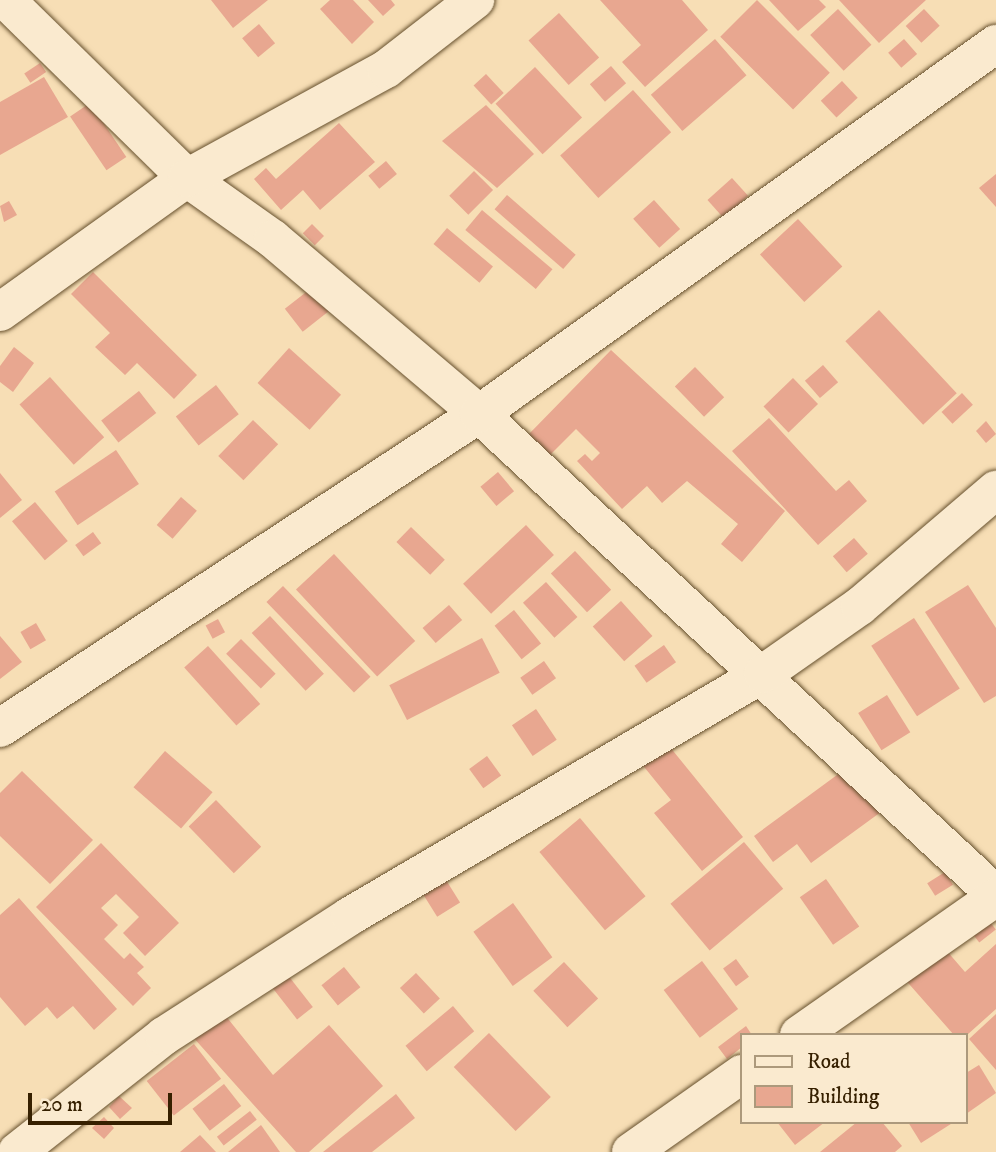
<!DOCTYPE html>
<html>
<head>
<meta charset="utf-8">
<style>
	body { margin:0 }
	#map { position:relative; width:996px; height:1152px; overflow:hidden; background:#f7deb5; font-family:"IM FELL DW Pica",serif }
	div>[style] { position:absolute }
	[style*='--x'] { left:calc(var(--x)*1px); top:calc(var(--y)*1px); width:calc(var(--w)*1px); rotate:calc(var(--a)*1deg) }
	.building>* { inset:0; background:#e8a790; transform-origin:0 0 }
	.roads { filter:drop-shadow(0 0 2px #66502d) drop-shadow(0 0 2px #66502d) }
	.street>* { height:38px; margin:-19px; padding:0 19px; transform-origin:19px; border-radius:19px; background:#faeacf }
	span { translate:-50% -50%; white-space:nowrap; text-align:center; line-height:1.15; -webkit-text-stroke:5px #faeacf; paint-order:stroke }
	.legend { position:absolute; left:740px; top:1033px; width:228px; height:91px; box-sizing:border-box; background:#faeacf; border:2px solid #ac997c; margin:0; padding:9px 12px; list-style:none; font-size:21px; color:#362000 }
	.legend li { display:flex; align-items:center; gap:14px; height:35px }
	.legend b { width:35px; border:2px solid #ac997c }
	.scale { position:absolute; left:28px; top:1093px; width:144px; height:32px; box-sizing:border-box; border:4px solid #362000; border-top:0; padding-left:9px; font-size:21px; line-height:24px; white-space:nowrap; color:#362000; -webkit-text-stroke:5px #faeacf; paint-order:stroke }
</style>
</head>
<body>
<div id="map">
	<div class="building">
		<div style="clip-path:polygon(211px 0,268px 0,233px 28px)"></div>
		<div style="clip-path:polygon(330px 0,353px 0,374px 22px,352px 44px,320px 9px)"></div>
		<div style="clip-path:polygon(368px 0,391px 0,395px 5px,383px 16px)"></div>
		<div style="clip-path:polygon(600px 0,682px 0,708px 30px,645px 87px,622px 62px,641px 45px)"></div>
		<div style="left:757px;top:0;width:103px;height:52px;rotate:45deg"></div>
		<div style="clip-path:polygon(769px 0,819px 0,826px 7px,798px 31px)"></div>
		<div style="clip-path:polygon(839px 0,926px 0,879px 43px)"></div>
		<div style="left:838px;top:9px;width:49px;height:38px;rotate:47deg"></div>
		<div style="left:924px;top:9px;width:23px;height:25px;rotate:47deg"></div>
		<div style="left:559px;top:13px;width:60px;height:41px;rotate:48deg"></div>
		<div style="left:259px;top:24px;width:25px;height:22px;rotate:50deg"></div>
		<div style="left:715px;top:39px;width:48px;height:85px;rotate:49deg"></div>
		<div style="left:904px;top:39px;width:20px;height:21px;rotate:49deg"></div>
		<div style="left:40px;top:63px;width:11px;height:19px;rotate:56deg"></div>
		<div style="left:611px;top:66px;width:23px;height:28px;rotate:49deg"></div>
		<div style="left:535px;top:67px;width:69px;height:54px;rotate:47deg"></div>
		<div style="left:486px;top:74px;width:26px;height:17px;rotate:47deg"></div>
		<div style="clip-path:polygon(44px 77px,68px 117px,0 155px,0 102px)"></div>
		<div style="left:842px;top:81px;width:23px;height:29px;rotate:47deg"></div>
		<div style="left:633px;top:90px;width:57px;height:98px;rotate:48deg"></div>
		<div style="left:90px;top:103px;width:65px;height:24px;rotate:56deg"></div>
		<div style="clip-path:polygon(486px 105px,534px 154px,497px 188px,442px 141px)"></div>
		<div style="clip-path:polygon(339px 123px,375px 162px,320px 210px,303px 190px,281px 210px,254px 179px,266px 168px,276px 179px)"></div>
		<div style="left:386px;top:161px;width:17px;height:23px;rotate:50deg"></div>
		<div style="left:474px;top:171px;width:27px;height:35px;rotate:45deg"></div>
		<div style="clip-path:polygon(996px 174px,996px 207px,979px 188px)"></div>
		<div style="left:732px;top:178px;width:24px;height:33px;rotate:48deg"></div>
		<div style="left:507px;top:195px;width:91px;height:19px;rotate:41deg"></div>
		<div style="left:654px;top:200px;width:39px;height:28px;rotate:48deg"></div>
		<div style="clip-path:polygon(9px 201px,17px 215px,4px 222px,0 206px)"></div>
		<div style="left:482px;top:210px;width:92px;height:26px;rotate:40deg"></div>
		<div style="left:798px;top:219px;width:65px;height:52px;rotate:47deg"></div>
		<div style="left:312px;top:224px;width:17px;height:13px;rotate:45deg"></div>
		<div style="left:447px;top:228px;width:60px;height:21px;rotate:40deg"></div>
		<div style="clip-path:polygon(93px 272px,197px 375px,174px 399px,137px 363px,125px 375px,95px 347px,110px 333px,71px 294px)"></div>
		<div style="left:314px;top:286px;width:29px;height:37px;rotate:52deg"></div>
		<div style="left:879px;top:310px;width:114px;height:46px;rotate:47deg"></div>
		<div style="clip-path:polygon(14px 347px,34px 363px,13px 392px,0 382px,0 366px)"></div>
		<div style="left:289px;top:348px;width:70px;height:47px;rotate:42deg"></div>
		<div style="clip-path:polygon(611px 350px,785px 511px,742px 562px,721px 544px,738px 524px,687px 481px,662px 503px,647px 486px,622px 509px,577px 461px,585px 454px,592px 461px,600px 453px,576px 429px,550px 455px,529px 434px)"></div>
		<div style="left:823px;top:365px;width:23px;height:24px;rotate:49deg"></div>
		<div style="left:695px;top:367px;width:42px;height:28px;rotate:46deg"></div>
		<div style="left:50px;top:377px;width:81px;height:41px;rotate:48deg"></div>
		<div style="left:793px;top:378px;width:36px;height:41px;rotate:46deg"></div>
		<div style="left:216px;top:385px;width:37px;height:51px;rotate:52deg"></div>
		<div style="left:139px;top:391px;width:28px;height:48px;rotate:52deg"></div>
		<div style="left:962px;top:393px;width:16px;height:28px;rotate:47deg"></div>
		<div style="clip-path:polygon(769px 418px,836px 491px,849px 480px,867px 501px,818px 545px,732px 451px)"></div>
		<div style="left:253px;top:420px;width:35px;height:50px;rotate:44deg"></div>
		<div style="clip-path:polygon(986px 421px,996px 434px,986px 443px,976px 431px)"></div>
		<div style="left:116px;top:450px;width:41px;height:74px;rotate:56deg"></div>
		<div style="left:498px;top:472px;width:25px;height:23px;rotate:50deg"></div>
		<div style="clip-path:polygon(0 473px,22px 500px,0 518px)"></div>
		<div style="left:181px;top:497px;width:21px;height:37px;rotate:41deg"></div>
		<div style="left:35px;top:502px;width:51px;height:30px;rotate:50deg"></div>
		<div style="left:526px;top:525px;width:41px;height:86px;rotate:47deg"></div>
		<div style="left:411px;top:527px;width:47px;height:21px;rotate:44deg"></div>
		<div style="left:93px;top:532px;width:14px;height:22px;rotate:54deg"></div>
		<div style="left:854px;top:538px;width:21px;height:28px;rotate:49deg"></div>
		<div style="left:575px;top:551px;width:53px;height:33px;rotate:47deg"></div>
		<div style="left:334px;top:554px;width:119px;height:52px;rotate:47deg"></div>
		<div style="left:546px;top:582px;width:47px;height:31px;rotate:48deg"></div>
		<div style="clip-path:polygon(968px 585px,996px 628px,996px 696px,984px 703px,925px 612px)"></div>
		<div style="left:283px;top:586px;width:126px;height:23px;rotate:46deg"></div>
		<div style="left:621px;top:601px;width:47px;height:38px;rotate:48deg"></div>
		<div style="left:449px;top:605px;width:20px;height:35px;rotate:49deg"></div>
		<div style="left:514px;top:610px;width:43px;height:25px;rotate:51deg"></div>
		<div style="left:270px;top:616px;width:79px;height:25px;rotate:47deg"></div>
		<div style="left:914px;top:618px;width:84px;height:51px;rotate:57deg"></div>
		<div style="left:218px;top:619px;width:15px;height:14px;rotate:62deg"></div>
		<div style="left:36px;top:623px;width:20px;height:18px;rotate:60deg"></div>
		<div style="clip-path:polygon(0 636px,22px 662px,0 679px)"></div>
		<div style="left:482px;top:638px;width:39px;height:104px;rotate:63deg"></div>
		<div style="left:241px;top:639px;width:49px;height:21px;rotate:45deg"></div>
		<div style="left:664px;top:645px;width:21px;height:36px;rotate:55deg"></div>
		<div style="left:208px;top:646px;width:78px;height:32px;rotate:48deg"></div>
		<div style="left:544px;top:661px;width:21px;height:29px;rotate:55deg"></div>
		<div style="left:887px;top:695px;width:44px;height:34px;rotate:58deg"></div>
		<div style="left:536px;top:709px;width:37px;height:29px;rotate:56deg"></div>
		<div style="clip-path:polygon(661px 736px,743px 837px,702px 871px,654px 813px,671px 800px,636px 757px)"></div>
		<div style="left:165px;top:751px;width:63px;height:48px;rotate:41deg"></div>
		<div style="left:487px;top:756px;width:24px;height:22px;rotate:54deg"></div>
		<div style="clip-path:polygon(852px 764px,885px 809px,811px 863px,797px 844px,773px 862px,754px 836px)"></div>
		<div style="clip-path:polygon(22px 771px,93px 840px,50px 884px,0 836px,0 793px)"></div>
		<div style="left:216px;top:800px;width:65px;height:38px;rotate:46deg"></div>
		<div style="left:580px;top:818px;width:102px;height:53px;rotate:50deg"></div>
		<div style="left:744px;top:842px;width:61px;height:96px;rotate:50deg"></div>
		<div style="clip-path:polygon(101px 843px,179px 923px,145px 956px,123px 933px,139px 917px,116px 894px,101px 908px,118px 925px,104px 939px,124px 959px,130px 953px,144px 967px,137px 973px,151px 988px,133px 1006px,36px 907px)"></div>
		<div style="left:441px;top:872px;width:36px;height:27px;rotate:58deg"></div>
		<div style="left:945px;top:872px;width:15px;height:21px;rotate:58deg"></div>
		<div style="left:826px;top:879px;width:58px;height:32px;rotate:55deg"></div>
		<div style="clip-path:polygon(19px 898px,117px 1009px,94px 1030px,73px 1006px,57px 1019px,47px 1007px,25px 1026px,0 997px,0 915px)"></div>
		<div style="left:513px;top:903px;width:67px;height:49px;rotate:54deg"></div>
		<div style="left:986px;top:917px;width:16px;height:21px;rotate:52deg"></div>
		<div style="clip-path:polygon(940px 943px,965px 972px,996px 944px,996px 1009px,967px 1035px,954px 1035px,902px 976px)"></div>
		<div style="left:736px;top:959px;width:22px;height:16px;rotate:54deg"></div>
		<div style="left:702px;top:961px;width:60px;height:48px;rotate:53deg"></div>
		<div style="left:564px;top:962px;width:50px;height:42px;rotate:47deg"></div>
		<div style="left:344px;top:967px;width:26px;height:29px;rotate:51deg"></div>
		<div style="left:416px;top:973px;width:35px;height:22px;rotate:47deg"></div>
		<div style="left:287px;top:974px;width:42px;height:20px;rotate:52deg"></div>
		<div style="left:453px;top:1006px;width:33px;height:62px;rotate:50deg"></div>
		<div style="clip-path:polygon(221px 1010px,273px 1075px,329px 1025px,383px 1086px,309px 1152px,296px 1152px,192px 1036px)"></div>
		<div style="clip-path:polygon(996px 1014px,996px 1070px,969px 1039px)"></div>
		<div style="clip-path:polygon(746px 1026px,752px 1035px,742px 1035px,742px 1047px,727px 1059px,718px 1047px)"></div>
		<div style="left:489px;top:1033px;width:89px;height:49px;rotate:46deg"></div>
		<div style="left:194px;top:1044px;width:44px;height:60px;rotate:52deg"></div>
		<div style="clip-path:polygon(979px 1065px,996px 1093px,966px 1114px,966px 1073px)"></div>
		<div style="left:224px;top:1084px;width:28px;height:40px;rotate:52deg"></div>
		<div style="clip-path:polygon(396px 1094px,415px 1118px,372px 1152px,323px 1152px)"></div>
		<div style="clip-path:polygon(119px 1096px,132px 1108px,120px 1119px,109px 1107px)"></div>
		<div style="left:250px;top:1111px;width:11px;height:42px;rotate:52deg"></div>
		<div style="clip-path:polygon(104px 1117px,114px 1128px,104px 1139px,92px 1128px)"></div>
		<div style="clip-path:polygon(777px 1122px,825px 1122px,795px 1145px)"></div>
		<div style="clip-path:polygon(857px 1122px,882px 1122px,902px 1146px,895px 1152px,820px 1152px)"></div>
		<div style="clip-path:polygon(908px 1122px,954px 1122px,921px 1143px)"></div>
		<div style="clip-path:polygon(261px 1125px,280px 1152px,228px 1152px)"></div>
		<div style="clip-path:polygon(200px 1135px,216px 1152px,180px 1152px)"></div>
	</div>
	<div class="roads">
		<div class="street">
			<div style="--x:6;--y:0;--w:254;--a:44.5"></div>
			<div style="--x:187;--y:178;--w:105;--a:35.3"></div>
			<div style="--x:273;--y:239;--w:270;--a:40.3"></div>
			<div style="--x:479;--y:414;--w:706;--a:42.93"></div>
			<div style="--x:0;--y:312;--w:230;--a:-35.6"></div>
			<div style="--x:187;--y:178;--w:227;--a:-28.7"></div>
			<div style="--x:386;--y:69;--w:113;--a:-37.8"></div>
			<div style="--x:0;--y:728;--w:573;--a:-33.25"></div>
			<div style="--x:479;--y:414;--w:636;--a:-35.59"></div>
			<div style="--x:799;--y:1035;--w:241;--a:-35"></div>
			<div style="--x:17;--y:1152;--w:187;--a:-38.3"></div>
			<div style="--x:164;--y:1036;--w:221;--a:-32.8"></div>
			<div style="--x:350;--y:916;--w:479;--a:-30.4"></div>
			<div style="--x:763;--y:674;--w:118;--a:-35"></div>
			<div style="--x:860;--y:606;--w:179;--a:-40.5"></div>
			<div style="--x:631;--y:1152;--w:136;--a:-35.1"></div>
		</div>
	</div>
	<ul class="legend">
	<li><b style="height:9px;background:#faeacf"></b>Road</li>
	<li><b style="height:19px;background:#e8a790"></b>Building</li>
	</ul>
	<div class="scale">20 m</div>
</div>
</body>
</html>
